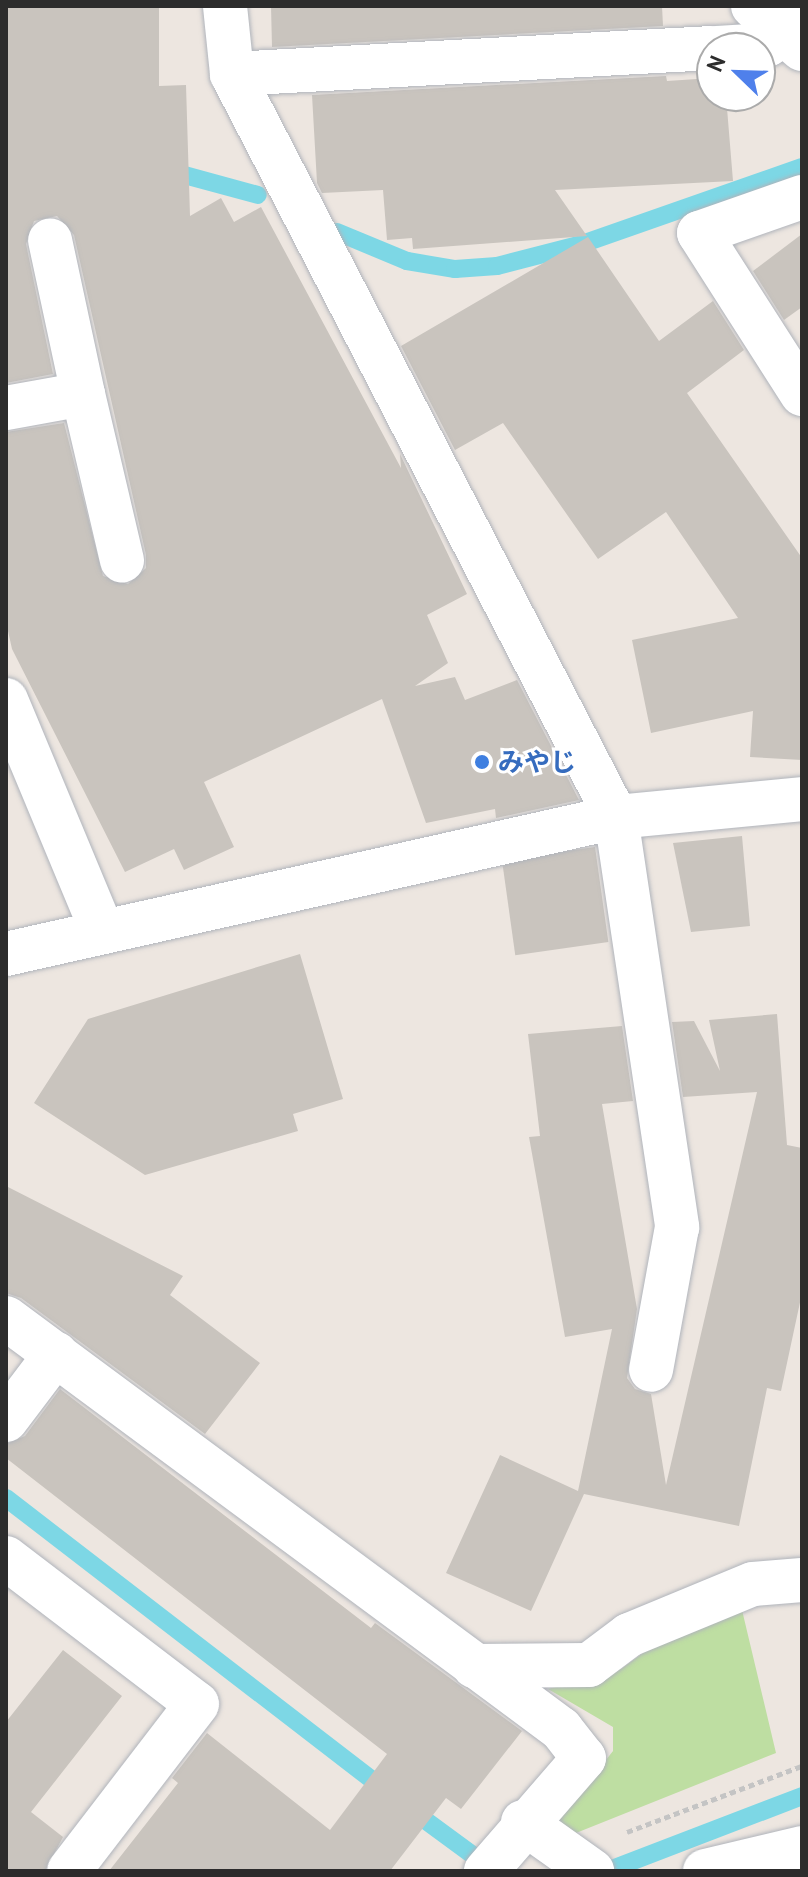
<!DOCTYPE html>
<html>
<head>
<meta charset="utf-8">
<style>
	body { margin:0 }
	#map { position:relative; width:808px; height:1877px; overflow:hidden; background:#ede6e0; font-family:"PT Sans","Noto Sans JP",sans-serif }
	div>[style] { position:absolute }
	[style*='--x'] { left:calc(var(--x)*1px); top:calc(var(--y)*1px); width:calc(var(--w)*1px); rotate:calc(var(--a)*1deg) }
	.green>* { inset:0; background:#bedea2 }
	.stream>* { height:18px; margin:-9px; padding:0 9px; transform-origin:9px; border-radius:9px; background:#7dd7e5 }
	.building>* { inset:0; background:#c9c4be; transform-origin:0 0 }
	.path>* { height:5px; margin-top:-2.5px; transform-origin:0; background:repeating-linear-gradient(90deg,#c4c4c4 0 6px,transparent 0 10px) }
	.roads { filter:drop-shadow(0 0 2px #b0b4bb) drop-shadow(0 0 2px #b0b4bb) }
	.street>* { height:44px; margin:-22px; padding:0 22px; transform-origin:22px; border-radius:22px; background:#fff }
	.dots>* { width:22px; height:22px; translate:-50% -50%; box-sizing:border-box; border:4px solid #fff; border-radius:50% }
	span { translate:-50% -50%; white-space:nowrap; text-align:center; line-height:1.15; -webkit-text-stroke:6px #fff; paint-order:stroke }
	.shop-label { font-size:26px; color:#366cbe; font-weight:700 }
	.left { translate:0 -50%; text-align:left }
	.frame { position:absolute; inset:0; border:8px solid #2c2c2c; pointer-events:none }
	.north { position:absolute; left:696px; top:32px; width:80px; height:80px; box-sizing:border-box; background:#fff; border:2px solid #ababab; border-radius:50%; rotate:293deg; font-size:22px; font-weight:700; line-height:32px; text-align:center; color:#2c2c2c }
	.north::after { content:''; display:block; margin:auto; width:28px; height:36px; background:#4f80eb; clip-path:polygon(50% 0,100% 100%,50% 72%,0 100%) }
</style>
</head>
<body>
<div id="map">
	<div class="green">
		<div style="clip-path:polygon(742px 1610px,776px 1753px,571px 1835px,558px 1821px,613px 1751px,613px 1727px,548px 1689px,621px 1669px,668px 1635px)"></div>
	</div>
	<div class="stream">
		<div style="--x:166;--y:170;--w:95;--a:15.2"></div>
		<div style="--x:337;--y:232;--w:76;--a:22.5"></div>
		<div style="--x:407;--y:261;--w:49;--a:9.5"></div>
		<div style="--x:455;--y:269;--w:42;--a:-4.1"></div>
		<div style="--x:497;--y:266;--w:88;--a:-14.5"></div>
		<div style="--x:582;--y:244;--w:233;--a:-19.3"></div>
		<div style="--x:6;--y:1498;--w:481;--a:37.6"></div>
		<div style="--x:410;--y:1809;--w:98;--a:36.3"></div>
		<div style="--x:607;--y:1871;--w:209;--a:-21"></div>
	</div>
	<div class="building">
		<div style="clip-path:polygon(6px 6px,159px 6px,159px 86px,186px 85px,190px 216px,221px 198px,234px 222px,261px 207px,401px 468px,400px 454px,467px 594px,427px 615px,448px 663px,415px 686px,455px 677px,465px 700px,517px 680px,579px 800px,496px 818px,495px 809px,426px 823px,382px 699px,204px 782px,234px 847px,184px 870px,174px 849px,125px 872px,12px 649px,6px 622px,6px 432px,64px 423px,103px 576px,128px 584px,146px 568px,146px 555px,74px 235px,57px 216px,34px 221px,26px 244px,53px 374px,6px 383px)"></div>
		<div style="clip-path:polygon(271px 6px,662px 6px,663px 26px,272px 47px)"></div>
		<div style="clip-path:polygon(666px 76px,667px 81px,712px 78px,712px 96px,726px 96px,733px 181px,555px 190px,587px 236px,413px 249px,412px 238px,387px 240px,383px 190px,322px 193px,317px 183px,312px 95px)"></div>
		<div style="clip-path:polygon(802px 234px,802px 307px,784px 320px,753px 271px)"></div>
		<div style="clip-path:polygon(588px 237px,659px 341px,713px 301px,744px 350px,687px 393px,802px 558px,802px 760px,750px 757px,753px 711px,651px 733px,632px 640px,738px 618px,666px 512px,598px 559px,503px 423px,455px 450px,401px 346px)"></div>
		<div style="clip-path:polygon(742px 836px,750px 926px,691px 932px,673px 843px)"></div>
		<div style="left:595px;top:847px;width:96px;height:94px;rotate:82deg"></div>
		<div style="clip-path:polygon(300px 954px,343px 1099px,293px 1114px,298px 1131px,145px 1175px,34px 1103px,88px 1019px)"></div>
		<div style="clip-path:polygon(777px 1014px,787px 1145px,802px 1148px,802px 1293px,781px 1391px,767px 1388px,739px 1526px,584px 1494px,531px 1611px,446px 1573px,500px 1455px,578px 1491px,612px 1329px,565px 1337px,529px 1137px,540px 1136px,528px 1034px,622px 1026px,633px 1101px,602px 1104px,637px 1309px,627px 1378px,635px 1389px,651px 1394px,666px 1485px,757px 1092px,683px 1097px,672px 1022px,694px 1021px,720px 1071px,709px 1020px)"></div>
		<div style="clip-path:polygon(6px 1186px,183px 1276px,170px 1295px,260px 1363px,205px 1434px,21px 1298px,6px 1293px)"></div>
		<div style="clip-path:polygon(60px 1389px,371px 1628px,375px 1623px,522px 1731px,461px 1809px,446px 1798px,390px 1871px,109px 1871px,178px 1783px,172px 1778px,207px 1733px,330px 1830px,387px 1754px,6px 1458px,6px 1444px,25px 1436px)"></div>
		<div style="clip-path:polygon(63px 1650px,122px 1696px,31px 1812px,63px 1837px,45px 1871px,6px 1871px,6px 1722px)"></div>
	</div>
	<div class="path">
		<div style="--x:627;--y:1832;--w:187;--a:-20.7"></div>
	</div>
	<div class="roads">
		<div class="street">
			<div style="--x:225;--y:6;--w:68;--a:84.1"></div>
			<div style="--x:232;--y:74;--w:836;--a:62.67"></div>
			<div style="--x:616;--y:817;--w:415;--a:81.5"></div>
			<div style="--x:677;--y:1227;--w:145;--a:100.3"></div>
			<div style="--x:753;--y:6;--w:65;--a:41.3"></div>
			<div style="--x:717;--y:48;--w:50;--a:-3.4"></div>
			<div style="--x:767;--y:45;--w:21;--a:-31"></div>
			<div style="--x:785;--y:34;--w:31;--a:-65"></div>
			<div style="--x:232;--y:74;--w:481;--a:-3.1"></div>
			<div style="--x:802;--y:197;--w:109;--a:160.7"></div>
			<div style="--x:699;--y:233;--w:191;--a:57.4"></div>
			<div style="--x:83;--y:394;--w:171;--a:76.8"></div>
			<div style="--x:6;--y:408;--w:78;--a:-10.3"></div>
			<div style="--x:83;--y:394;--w:157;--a:-102.1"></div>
			<div style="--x:6;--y:700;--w:247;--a:67.4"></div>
			<div style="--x:6;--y:954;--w:625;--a:-12.66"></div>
			<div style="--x:616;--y:817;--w:187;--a:-5.5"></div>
			<div style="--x:6;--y:1318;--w:691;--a:36.52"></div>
			<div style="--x:561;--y:1729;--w:37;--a:52"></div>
			<div style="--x:584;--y:1758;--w:150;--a:130.9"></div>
			<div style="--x:6;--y:1420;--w:83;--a:-52.9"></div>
			<div style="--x:6;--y:1558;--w:240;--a:37.4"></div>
			<div style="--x:197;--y:1704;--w:210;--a:127.5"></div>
			<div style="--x:474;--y:1666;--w:115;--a:-0.5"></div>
			<div style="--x:589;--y:1665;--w:50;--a:-36.9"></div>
			<div style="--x:629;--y:1635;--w:134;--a:-22.4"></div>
			<div style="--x:753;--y:1584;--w:49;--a:-4.7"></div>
			<div style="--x:523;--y:1822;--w:85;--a:35.4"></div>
			<div style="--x:705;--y:1871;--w:100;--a:-13.3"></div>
		</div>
	</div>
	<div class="dots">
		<div style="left:482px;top:762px;background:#3f7fe0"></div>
	</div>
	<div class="shop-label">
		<span class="left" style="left:498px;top:762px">みやじ</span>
	</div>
	<div class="frame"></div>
	<div class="north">N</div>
</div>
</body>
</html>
